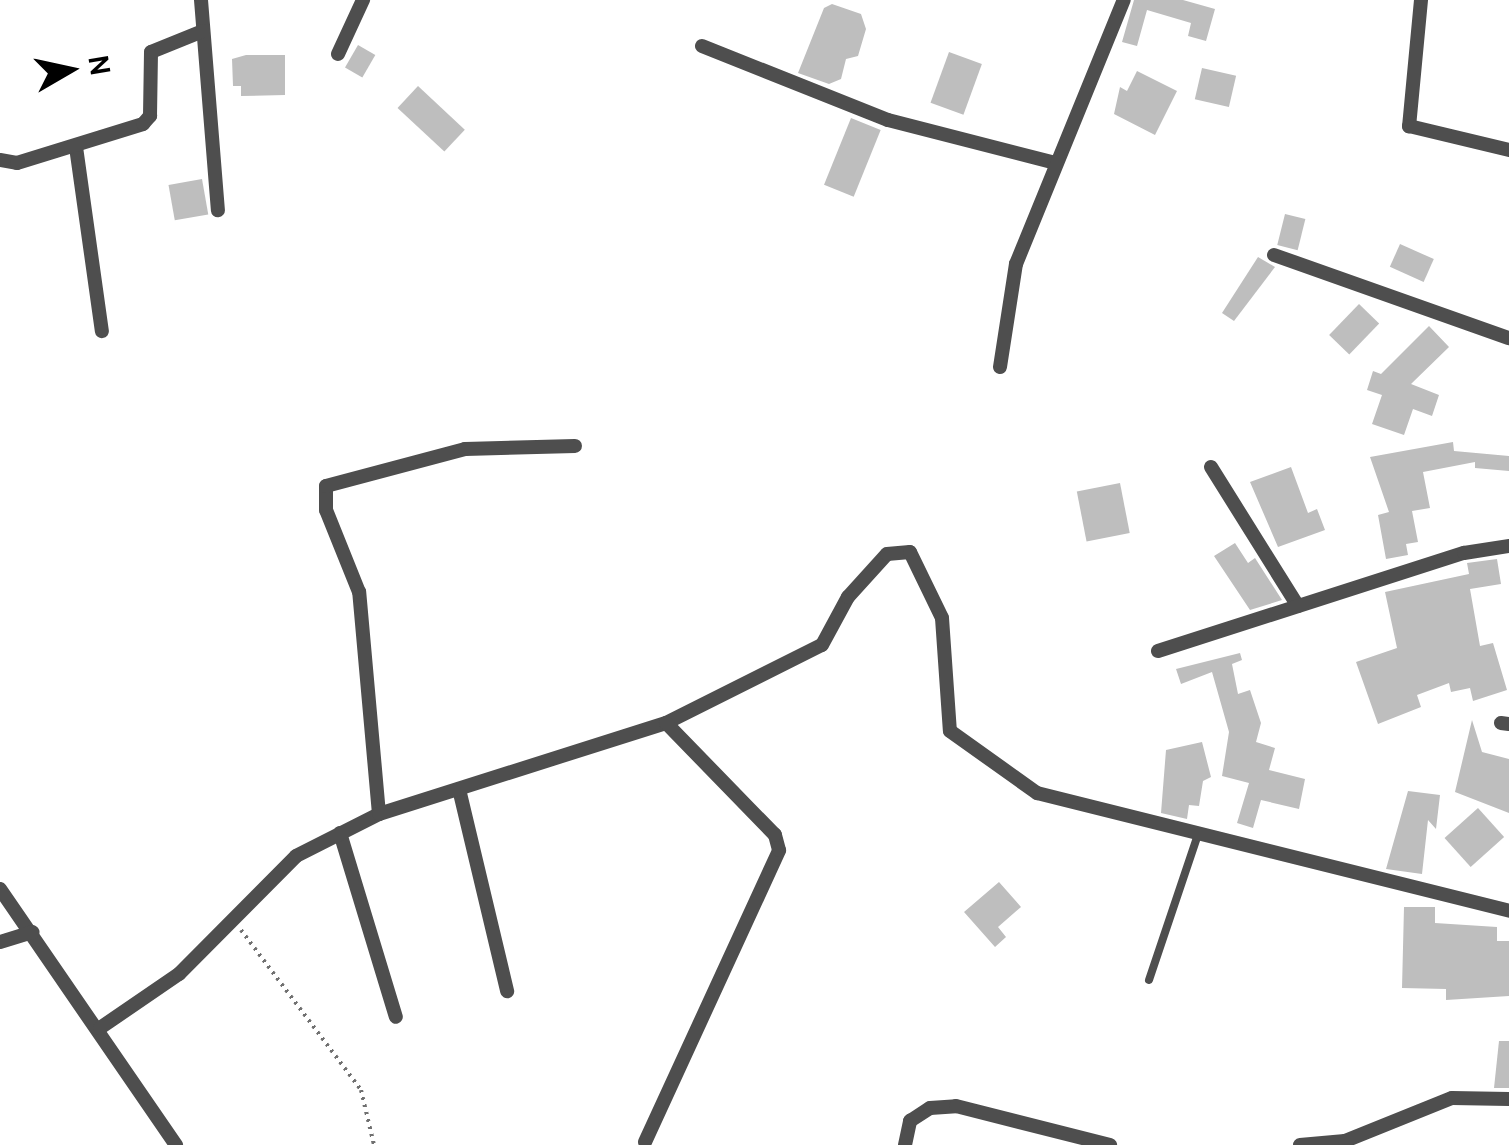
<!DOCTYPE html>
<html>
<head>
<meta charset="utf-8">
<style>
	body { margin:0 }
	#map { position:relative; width:1509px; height:1145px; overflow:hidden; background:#fff; font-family:Cabin,sans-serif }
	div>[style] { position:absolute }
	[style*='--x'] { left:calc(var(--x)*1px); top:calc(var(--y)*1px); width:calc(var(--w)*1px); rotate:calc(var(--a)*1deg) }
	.building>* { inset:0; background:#bebebe; transform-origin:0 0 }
	.path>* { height:4px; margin-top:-2px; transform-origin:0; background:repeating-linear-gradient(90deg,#707070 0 2.5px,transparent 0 7.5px) }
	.lane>* { height:8px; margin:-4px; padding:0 4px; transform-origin:4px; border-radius:4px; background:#4e4e4e }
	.street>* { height:14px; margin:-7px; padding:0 7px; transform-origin:7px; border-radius:7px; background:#4e4e4e }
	span { translate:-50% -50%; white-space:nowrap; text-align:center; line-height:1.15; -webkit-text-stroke:10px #fff; paint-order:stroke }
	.north { position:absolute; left:20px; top:20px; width:100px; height:100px; -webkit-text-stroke:8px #fff; paint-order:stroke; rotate:81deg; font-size:28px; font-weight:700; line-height:40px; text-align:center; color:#000 }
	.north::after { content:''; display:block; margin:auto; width:35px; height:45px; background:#000; clip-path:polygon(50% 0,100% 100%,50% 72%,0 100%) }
</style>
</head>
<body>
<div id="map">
	<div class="building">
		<div style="clip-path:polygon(1134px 0,1183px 0,1215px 9px,1206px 41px,1188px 36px,1191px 23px,1147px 10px,1137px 46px,1122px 42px)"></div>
		<div style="clip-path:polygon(832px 4px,861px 14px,866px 29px,858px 56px,846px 59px,841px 79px,829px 84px,798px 73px,824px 8px)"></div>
		<div style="left:358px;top:45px;width:20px;height:26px;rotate:30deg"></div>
		<div style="left:949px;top:52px;width:35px;height:54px;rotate:20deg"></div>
		<div style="clip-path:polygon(246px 55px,285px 55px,285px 95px,241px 96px,241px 86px,233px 86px,232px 59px)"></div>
		<div style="left:1202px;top:68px;width:35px;height:32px;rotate:13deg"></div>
		<div style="clip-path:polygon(1137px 71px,1177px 91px,1155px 135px,1114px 114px,1120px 87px,1127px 91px)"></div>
		<div style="left:418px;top:86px;width:64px;height:30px;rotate:43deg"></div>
		<div style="left:851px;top:118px;width:32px;height:72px;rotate:22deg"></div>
		<div style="left:202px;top:179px;width:36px;height:34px;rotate:80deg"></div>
		<div style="left:1285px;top:214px;width:21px;height:32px;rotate:14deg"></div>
		<div style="left:1400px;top:244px;width:37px;height:25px;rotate:24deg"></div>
		<div style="clip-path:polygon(1258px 257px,1275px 267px,1234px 321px,1222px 313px)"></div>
		<div style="left:1359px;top:304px;width:28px;height:43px;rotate:44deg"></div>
		<div style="clip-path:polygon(1429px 326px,1449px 347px,1411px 384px,1439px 395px,1432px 416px,1413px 409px,1404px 435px,1372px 424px,1382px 395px,1367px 390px,1373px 371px,1381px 374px)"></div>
		<div style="clip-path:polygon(1453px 442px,1454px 451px,1509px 456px,1509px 471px,1475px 468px,1475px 462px,1423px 472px,1430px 508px,1412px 511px,1418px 542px,1406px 544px,1408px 555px,1386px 559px,1378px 515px,1389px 512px,1370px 457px)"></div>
		<div style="clip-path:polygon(1291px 467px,1308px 513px,1317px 509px,1325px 530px,1278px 547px,1250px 482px)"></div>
		<div style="left:1120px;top:483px;width:51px;height:44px;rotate:79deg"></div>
		<div style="clip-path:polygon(1235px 543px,1248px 563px,1255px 558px,1282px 600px,1250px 610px,1214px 556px)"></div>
		<div style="clip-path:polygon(1497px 559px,1501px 584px,1470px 589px,1480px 646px,1493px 643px,1507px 690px,1473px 701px,1470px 688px,1451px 692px,1449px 683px,1417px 695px,1421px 707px,1378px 724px,1356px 662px,1397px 648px,1385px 592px,1469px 574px,1467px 563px)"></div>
		<div style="clip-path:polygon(1240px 653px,1242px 660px,1232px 664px,1238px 694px,1250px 690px,1261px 723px,1256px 742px,1275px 748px,1269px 770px,1305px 779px,1299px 809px,1261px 800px,1253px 828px,1237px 823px,1249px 783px,1222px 776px,1229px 732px,1212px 672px,1181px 684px,1176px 669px)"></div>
		<div style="clip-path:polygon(1472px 720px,1482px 752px,1509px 759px,1509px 813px,1455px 792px)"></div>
		<div style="clip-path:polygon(1202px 742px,1211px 777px,1203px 781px,1199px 806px,1189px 805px,1187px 819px,1161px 813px,1166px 750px)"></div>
		<div style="clip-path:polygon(1408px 791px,1440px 795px,1436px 829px,1428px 820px,1422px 874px,1386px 869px)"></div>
		<div style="left:1478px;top:808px;width:39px;height:45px;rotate:48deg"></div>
		<div style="clip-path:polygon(999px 882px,1021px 907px,998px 927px,1006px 937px,995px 947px,964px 912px)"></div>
		<div style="clip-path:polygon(1404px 907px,1435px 907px,1435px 923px,1497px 927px,1497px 941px,1509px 941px,1509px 996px,1446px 1000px,1446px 989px,1402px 988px)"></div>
		<div style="clip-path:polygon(1499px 1041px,1509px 1041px,1509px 1088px,1494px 1088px)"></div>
	</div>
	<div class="path">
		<div style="--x:241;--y:930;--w:200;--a:53.1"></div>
		<div style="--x:361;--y:1090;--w:57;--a:76.7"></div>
	</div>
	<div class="lane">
		<div style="--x:1149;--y:980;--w:157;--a:-71.4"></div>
	</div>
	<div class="street">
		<div style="--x:201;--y:0;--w:211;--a:85.4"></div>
		<div style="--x:1421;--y:0;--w:127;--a:95.4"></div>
		<div style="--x:1409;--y:126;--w:103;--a:13.5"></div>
		<div style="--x:702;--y:46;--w:200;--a:21.7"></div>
		<div style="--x:888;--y:120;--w:172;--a:14.4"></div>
		<div style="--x:338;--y:54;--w:60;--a:-65.2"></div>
		<div style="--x:76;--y:147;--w:186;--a:82"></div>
		<div style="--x:0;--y:160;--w:17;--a:10"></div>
		<div style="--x:17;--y:163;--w:132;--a:-17.2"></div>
		<div style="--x:143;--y:124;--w:11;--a:-49"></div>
		<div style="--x:150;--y:116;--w:64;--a:-89.1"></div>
		<div style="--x:151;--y:52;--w:56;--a:-22"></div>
		<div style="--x:1274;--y:255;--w:249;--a:19.5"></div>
		<div style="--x:1000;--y:367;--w:104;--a:-81.2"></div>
		<div style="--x:1016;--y:264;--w:285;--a:-67.8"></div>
		<div style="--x:1211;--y:467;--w:164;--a:58"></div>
		<div style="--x:1158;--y:651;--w:321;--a:-17.8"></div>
		<div style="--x:1464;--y:553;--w:46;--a:-8.8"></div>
		<div style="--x:1501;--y:723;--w:8;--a:7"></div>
		<div style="--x:459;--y:789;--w:208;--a:76.6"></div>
		<div style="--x:379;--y:814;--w:223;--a:-95.1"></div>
		<div style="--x:359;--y:592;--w:88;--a:-111.9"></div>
		<div style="--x:326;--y:510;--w:24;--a:-90"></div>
		<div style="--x:326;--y:486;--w:144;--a:-14.9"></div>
		<div style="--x:465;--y:449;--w:110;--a:-1.6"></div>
		<div style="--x:340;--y:833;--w:192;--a:73.1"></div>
		<div style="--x:0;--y:889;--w:311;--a:55.5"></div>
		<div style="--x:0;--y:942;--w:34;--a:-17"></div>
		<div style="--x:100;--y:1028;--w:96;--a:-34.4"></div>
		<div style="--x:179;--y:974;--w:166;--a:-45.2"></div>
		<div style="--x:296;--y:856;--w:93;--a:-26.8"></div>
		<div style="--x:379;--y:814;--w:301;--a:-17.6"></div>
		<div style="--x:666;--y:723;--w:174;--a:-26.6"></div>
		<div style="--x:822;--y:645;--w:55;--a:-61.6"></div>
		<div style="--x:848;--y:597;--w:58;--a:-47.8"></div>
		<div style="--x:887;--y:554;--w:23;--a:-5"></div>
		<div style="--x:910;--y:552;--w:73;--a:64.1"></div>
		<div style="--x:942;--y:618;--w:113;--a:86"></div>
		<div style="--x:950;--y:731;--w:107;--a:35.5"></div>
		<div style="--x:1037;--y:793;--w:487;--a:14"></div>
		<div style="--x:645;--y:1142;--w:321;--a:-65.3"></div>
		<div style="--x:779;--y:850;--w:16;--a:-105"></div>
		<div style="--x:775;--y:835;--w:156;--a:-134.2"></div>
		<div style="--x:905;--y:1145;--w:25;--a:-78"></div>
		<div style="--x:910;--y:1121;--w:24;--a:-33"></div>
		<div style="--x:930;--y:1108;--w:26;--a:-4"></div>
		<div style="--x:956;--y:1106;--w:159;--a:14.2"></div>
		<div style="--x:1300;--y:1145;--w:45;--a:-5.1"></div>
		<div style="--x:1345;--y:1141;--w:115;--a:-21.9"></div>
		<div style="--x:1452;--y:1098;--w:57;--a:1"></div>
	</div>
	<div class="north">N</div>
</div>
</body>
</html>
